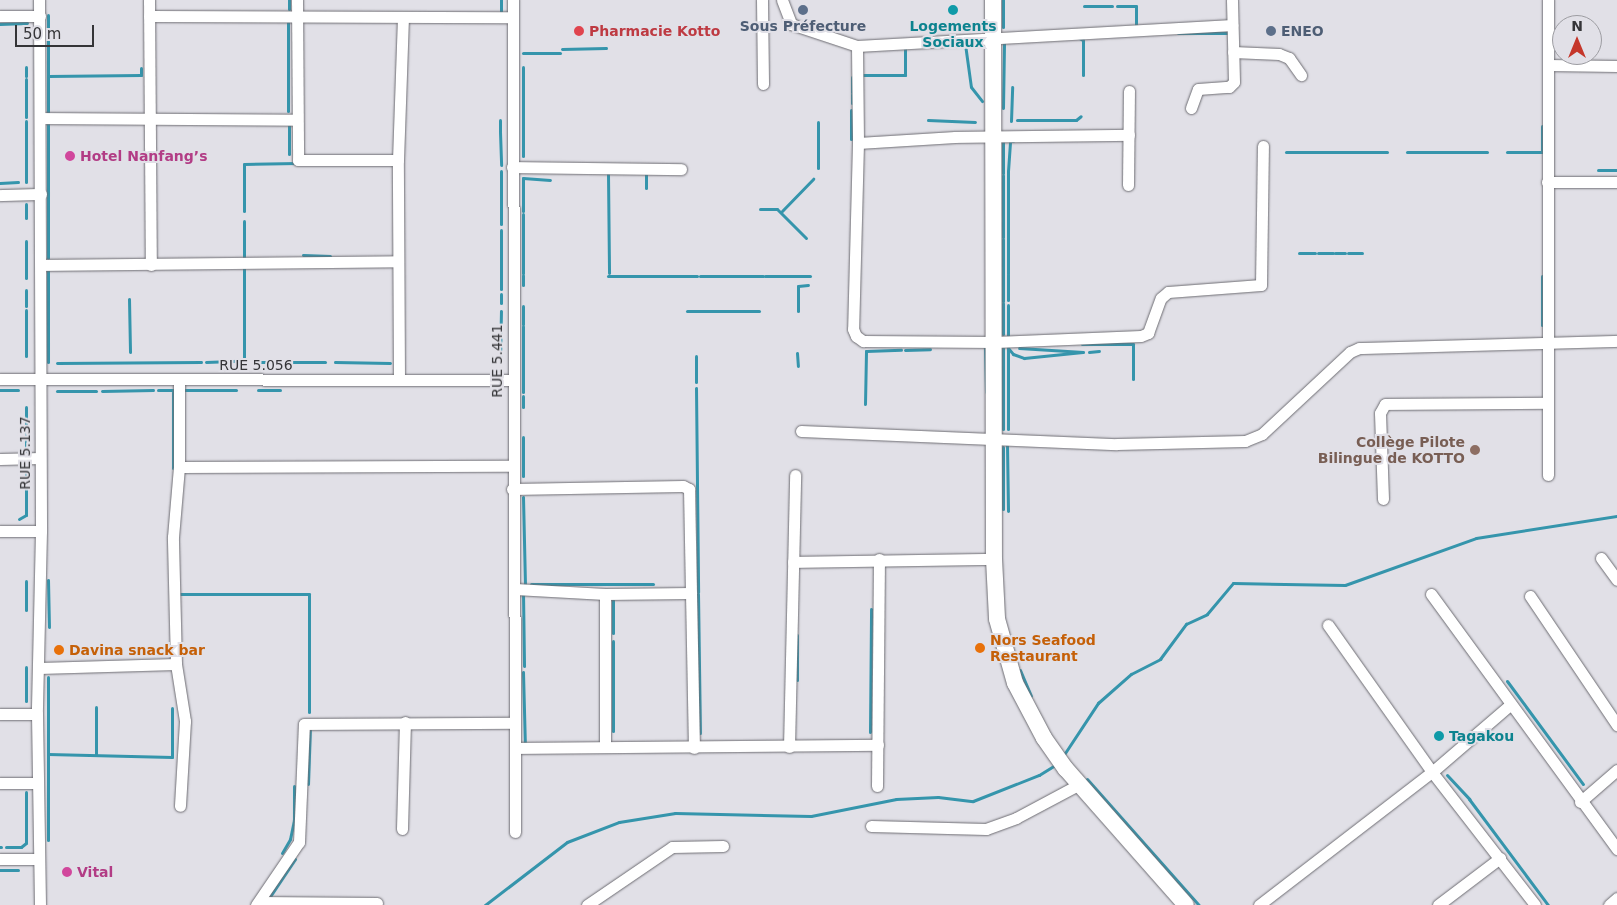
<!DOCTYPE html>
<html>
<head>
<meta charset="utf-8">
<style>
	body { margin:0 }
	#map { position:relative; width:1617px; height:905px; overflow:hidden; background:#e1e0e7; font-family:"DejaVu Sans",sans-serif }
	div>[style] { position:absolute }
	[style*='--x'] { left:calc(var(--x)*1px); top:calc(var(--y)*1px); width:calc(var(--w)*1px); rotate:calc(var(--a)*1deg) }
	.stream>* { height:3px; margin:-1.5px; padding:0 1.5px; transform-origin:1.5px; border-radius:1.5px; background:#3595ac }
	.roads { filter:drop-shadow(0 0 1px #6d6c72) drop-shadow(0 0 1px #6d6c72) }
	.minor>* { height:11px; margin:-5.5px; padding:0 5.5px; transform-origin:5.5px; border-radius:5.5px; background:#fff }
	.secondary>* { height:16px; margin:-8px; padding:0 8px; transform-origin:8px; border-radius:8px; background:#fff }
	.dots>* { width:14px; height:14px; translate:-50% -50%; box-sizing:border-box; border:2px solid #e1e0e7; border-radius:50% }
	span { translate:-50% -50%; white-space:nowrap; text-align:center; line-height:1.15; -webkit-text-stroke:4px #e1e0e7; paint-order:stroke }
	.service-label { font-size:14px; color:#4e5e75; font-weight:700 }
	.left { translate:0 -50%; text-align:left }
	.culture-label { font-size:14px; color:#0d838f; font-weight:700 }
	.health-label { font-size:14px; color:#be3a42; font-weight:700 }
	.hotel-label { font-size:14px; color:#b23c85; font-weight:700 }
	.street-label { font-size:14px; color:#353538 }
	.education-label { font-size:14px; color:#785e54; font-weight:700 }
	.right { translate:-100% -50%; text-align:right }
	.food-label { font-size:14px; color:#c56008; font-weight:700 }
	.north { position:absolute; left:1552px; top:15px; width:50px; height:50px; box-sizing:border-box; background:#e1e0e7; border:1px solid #9c9ca1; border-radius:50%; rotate:0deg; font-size:14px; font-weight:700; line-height:20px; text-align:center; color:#353538 }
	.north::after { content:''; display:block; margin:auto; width:18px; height:22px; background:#c5372b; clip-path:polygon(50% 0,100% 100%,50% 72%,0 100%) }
	.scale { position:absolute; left:15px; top:25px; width:79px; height:22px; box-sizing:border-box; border:2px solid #353538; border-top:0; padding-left:6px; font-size:15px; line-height:18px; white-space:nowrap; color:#353538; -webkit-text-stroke:4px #e1e0e7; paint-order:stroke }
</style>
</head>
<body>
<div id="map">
	<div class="stream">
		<div style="--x:289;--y:0;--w:9;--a:90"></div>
		<div style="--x:501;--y:0;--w:11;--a:90"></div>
		<div style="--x:1003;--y:0;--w:27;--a:90"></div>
		<div style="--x:1084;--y:6;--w:28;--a:0"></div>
		<div style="--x:1117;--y:6;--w:19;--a:0"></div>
		<div style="--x:1136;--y:6;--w:23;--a:90"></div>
		<div style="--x:48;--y:15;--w:98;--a:90"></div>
		<div style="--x:288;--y:20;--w:91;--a:90"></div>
		<div style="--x:0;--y:24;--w:27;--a:-2"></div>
		<div style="--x:1178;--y:33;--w:49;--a:0"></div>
		<div style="--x:1079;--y:38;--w:4;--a:27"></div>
		<div style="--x:1083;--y:40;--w:35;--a:90"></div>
		<div style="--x:965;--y:44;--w:43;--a:82.1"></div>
		<div style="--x:971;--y:87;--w:18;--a:52"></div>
		<div style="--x:562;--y:49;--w:44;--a:-1.3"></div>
		<div style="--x:523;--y:53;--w:37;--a:0"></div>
		<div style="--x:26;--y:67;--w:9;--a:90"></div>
		<div style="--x:523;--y:67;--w:89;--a:90"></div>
		<div style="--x:863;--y:75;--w:42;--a:0"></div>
		<div style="--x:905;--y:75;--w:30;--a:-90"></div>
		<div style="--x:48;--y:76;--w:93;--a:-0.6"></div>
		<div style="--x:141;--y:75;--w:7;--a:-90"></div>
		<div style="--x:852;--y:77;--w:15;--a:90"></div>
		<div style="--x:852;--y:94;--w:9;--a:90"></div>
		<div style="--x:1003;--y:108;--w:67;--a:-89.1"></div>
		<div style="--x:851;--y:110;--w:29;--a:90"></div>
		<div style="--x:26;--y:117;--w:38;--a:-90"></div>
		<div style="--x:500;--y:120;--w:11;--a:90"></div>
		<div style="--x:928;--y:120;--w:47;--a:2.4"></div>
		<div style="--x:1017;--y:120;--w:59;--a:0"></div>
		<div style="--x:1076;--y:120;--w:6;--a:-39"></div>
		<div style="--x:26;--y:121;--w:61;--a:90"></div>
		<div style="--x:1011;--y:121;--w:34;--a:-88"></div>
		<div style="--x:48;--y:122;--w:136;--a:90"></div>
		<div style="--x:289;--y:122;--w:32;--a:90"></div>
		<div style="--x:818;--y:122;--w:46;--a:90"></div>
		<div style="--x:500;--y:132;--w:33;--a:88"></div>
		<div style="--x:1003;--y:141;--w:32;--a:90"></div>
		<div style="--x:1286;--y:152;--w:101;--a:0"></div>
		<div style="--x:1407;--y:152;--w:80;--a:0"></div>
		<div style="--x:1507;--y:152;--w:35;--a:0"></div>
		<div style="--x:1542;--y:152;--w:26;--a:-90"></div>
		<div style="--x:1598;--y:170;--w:19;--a:0"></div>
		<div style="--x:501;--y:171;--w:53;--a:90"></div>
		<div style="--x:646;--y:171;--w:17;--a:90"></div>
		<div style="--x:608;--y:174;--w:99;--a:89.4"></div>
		<div style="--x:1003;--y:175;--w:62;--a:90"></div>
		<div style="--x:0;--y:183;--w:18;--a:-3"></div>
		<div style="--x:26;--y:204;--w:14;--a:90"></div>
		<div style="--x:760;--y:209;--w:17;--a:0"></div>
		<div style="--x:777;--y:209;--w:41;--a:45"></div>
		<div style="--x:244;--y:211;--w:47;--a:-90"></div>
		<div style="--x:244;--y:164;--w:53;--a:-1.1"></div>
		<div style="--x:523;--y:211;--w:33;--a:-90"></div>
		<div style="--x:523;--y:178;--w:27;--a:4"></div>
		<div style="--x:782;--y:211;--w:45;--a:-45.9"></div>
		<div style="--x:244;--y:221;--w:36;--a:90"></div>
		<div style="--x:501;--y:230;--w:59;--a:90"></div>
		<div style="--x:26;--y:241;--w:37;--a:90"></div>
		<div style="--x:1299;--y:253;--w:16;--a:0"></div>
		<div style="--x:1318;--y:253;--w:15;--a:0"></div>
		<div style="--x:1335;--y:253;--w:10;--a:0"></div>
		<div style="--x:1348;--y:253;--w:14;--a:0"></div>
		<div style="--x:303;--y:255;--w:27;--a:2"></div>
		<div style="--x:48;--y:268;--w:94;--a:90"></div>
		<div style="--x:523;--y:273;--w:59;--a:-90"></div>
		<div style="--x:1008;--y:273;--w:102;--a:-90"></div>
		<div style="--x:1008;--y:171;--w:30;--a:-86"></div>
		<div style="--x:1010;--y:141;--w:3;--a:0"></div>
		<div style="--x:1008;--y:274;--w:26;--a:90"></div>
		<div style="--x:523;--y:275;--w:10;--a:90"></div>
		<div style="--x:608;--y:276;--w:89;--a:0"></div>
		<div style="--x:700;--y:276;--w:63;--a:0"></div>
		<div style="--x:765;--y:276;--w:45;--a:0"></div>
		<div style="--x:1542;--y:276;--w:49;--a:90"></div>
		<div style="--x:26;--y:290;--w:16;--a:90"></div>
		<div style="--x:129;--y:299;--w:53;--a:88.9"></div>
		<div style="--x:1003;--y:301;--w:62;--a:-90"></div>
		<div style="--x:501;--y:303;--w:9;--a:-90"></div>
		<div style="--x:1003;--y:303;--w:31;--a:90"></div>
		<div style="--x:1008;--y:305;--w:30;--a:90"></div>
		<div style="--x:523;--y:306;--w:18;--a:90"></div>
		<div style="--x:26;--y:310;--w:46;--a:90"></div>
		<div style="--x:687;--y:311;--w:72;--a:0"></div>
		<div style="--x:798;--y:311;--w:25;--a:-90"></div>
		<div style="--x:798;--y:286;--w:10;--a:-6"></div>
		<div style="--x:523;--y:326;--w:66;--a:90"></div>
		<div style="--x:1082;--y:344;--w:51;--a:0"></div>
		<div style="--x:1133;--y:344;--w:35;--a:90"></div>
		<div style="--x:982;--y:345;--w:4;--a:34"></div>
		<div style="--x:985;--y:347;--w:45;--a:88.7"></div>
		<div style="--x:1003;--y:348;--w:81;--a:90"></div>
		<div style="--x:1008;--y:348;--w:8;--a:50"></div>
		<div style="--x:1013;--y:354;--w:12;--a:20"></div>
		<div style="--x:1024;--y:358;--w:59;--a:-5.8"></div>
		<div style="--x:1083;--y:352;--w:64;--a:-176.4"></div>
		<div style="--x:1008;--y:348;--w:81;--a:90"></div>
		<div style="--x:905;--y:350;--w:25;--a:-2"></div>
		<div style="--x:1089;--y:352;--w:10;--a:-6"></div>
		<div style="--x:797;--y:353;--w:13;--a:86"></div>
		<div style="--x:696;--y:356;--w:26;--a:90"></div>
		<div style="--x:244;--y:361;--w:95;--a:-90"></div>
		<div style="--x:206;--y:362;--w:33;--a:-2"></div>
		<div style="--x:255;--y:362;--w:26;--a:0"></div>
		<div style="--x:289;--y:362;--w:36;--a:0"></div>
		<div style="--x:335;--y:362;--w:55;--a:1"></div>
		<div style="--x:500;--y:362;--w:51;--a:-88.9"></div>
		<div style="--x:57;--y:363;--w:144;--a:-0.4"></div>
		<div style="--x:696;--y:388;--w:204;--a:89.4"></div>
		<div style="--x:0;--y:390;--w:18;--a:0"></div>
		<div style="--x:158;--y:390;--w:17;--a:0"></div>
		<div style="--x:182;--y:390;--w:54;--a:0"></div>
		<div style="--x:258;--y:390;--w:22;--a:0"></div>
		<div style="--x:57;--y:391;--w:39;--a:0"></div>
		<div style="--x:102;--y:391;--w:51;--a:-1.1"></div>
		<div style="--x:173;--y:392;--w:76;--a:90"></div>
		<div style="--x:523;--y:396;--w:11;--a:90"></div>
		<div style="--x:865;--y:404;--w:53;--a:-88.9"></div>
		<div style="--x:866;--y:351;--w:35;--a:-2"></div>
		<div style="--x:26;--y:407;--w:49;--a:90"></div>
		<div style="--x:1007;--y:445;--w:66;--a:89.1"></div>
		<div style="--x:523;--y:476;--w:39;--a:-90"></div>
		<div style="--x:523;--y:497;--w:87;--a:88.7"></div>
		<div style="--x:1003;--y:509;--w:62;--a:-90"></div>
		<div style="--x:19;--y:519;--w:8;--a:-30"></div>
		<div style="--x:26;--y:515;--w:53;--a:-90"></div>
		<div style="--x:48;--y:580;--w:47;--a:88.8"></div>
		<div style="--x:531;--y:584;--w:122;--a:0"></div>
		<div style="--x:523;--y:592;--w:74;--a:89.2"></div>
		<div style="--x:178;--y:594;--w:131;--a:0"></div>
		<div style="--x:309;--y:594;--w:118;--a:90"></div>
		<div style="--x:698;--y:594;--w:139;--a:89.2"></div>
		<div style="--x:613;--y:600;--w:33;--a:90"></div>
		<div style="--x:26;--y:610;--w:29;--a:-90"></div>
		<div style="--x:613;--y:641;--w:90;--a:90"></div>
		<div style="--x:26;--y:667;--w:34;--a:90"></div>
		<div style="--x:1020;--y:670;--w:28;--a:67"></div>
		<div style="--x:523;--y:672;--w:74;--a:88.5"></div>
		<div style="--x:48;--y:677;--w:163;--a:90"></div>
		<div style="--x:797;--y:680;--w:45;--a:-90"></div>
		<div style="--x:1507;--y:681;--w:128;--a:53.6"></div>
		<div style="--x:96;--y:707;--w:47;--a:90"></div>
		<div style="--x:870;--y:732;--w:123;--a:-89.5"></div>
		<div style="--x:48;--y:754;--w:124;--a:1.4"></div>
		<div style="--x:172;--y:757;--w:49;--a:-90"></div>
		<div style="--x:1063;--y:756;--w:64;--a:-56.6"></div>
		<div style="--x:1098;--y:703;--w:44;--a:-41.3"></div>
		<div style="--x:1131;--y:674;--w:33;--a:-27"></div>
		<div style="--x:1160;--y:659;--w:44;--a:-53.4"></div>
		<div style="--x:1186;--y:624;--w:23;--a:-25"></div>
		<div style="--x:1207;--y:614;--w:40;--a:-50"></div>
		<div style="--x:1233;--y:583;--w:112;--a:1"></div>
		<div style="--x:1345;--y:585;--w:139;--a:-19.7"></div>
		<div style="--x:1476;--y:538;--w:143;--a:-8.9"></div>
		<div style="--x:1447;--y:775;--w:33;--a:47"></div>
		<div style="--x:1469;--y:799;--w:132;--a:53.3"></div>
		<div style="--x:1087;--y:779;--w:169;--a:48.4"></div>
		<div style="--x:308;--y:784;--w:57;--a:-88"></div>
		<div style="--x:0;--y:847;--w:1;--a:0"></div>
		<div style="--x:6;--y:847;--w:15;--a:0"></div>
		<div style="--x:21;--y:847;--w:6;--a:-39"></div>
		<div style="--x:26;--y:843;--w:51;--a:-90"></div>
		<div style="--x:282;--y:853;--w:16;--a:-60"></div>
		<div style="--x:290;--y:839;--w:19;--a:-78"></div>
		<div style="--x:294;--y:820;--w:34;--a:-90"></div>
		<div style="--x:0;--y:870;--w:18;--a:0"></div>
		<div style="--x:269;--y:898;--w:47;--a:-56.3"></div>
		<div style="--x:485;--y:905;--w:103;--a:-37.5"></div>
		<div style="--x:567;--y:842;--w:56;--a:-21"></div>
		<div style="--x:619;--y:822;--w:57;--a:-9.1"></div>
		<div style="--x:675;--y:813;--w:136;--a:1.3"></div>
		<div style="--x:811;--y:816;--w:87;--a:-11.3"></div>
		<div style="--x:896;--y:799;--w:42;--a:-2.7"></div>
		<div style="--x:938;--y:797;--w:35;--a:7"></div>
		<div style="--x:973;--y:801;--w:71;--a:-21.5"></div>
		<div style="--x:1039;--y:775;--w:19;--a:-32"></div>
	</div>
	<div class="roads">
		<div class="minor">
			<div style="--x:39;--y:0;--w:531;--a:89.78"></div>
			<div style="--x:41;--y:531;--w:183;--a:91.3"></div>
			<div style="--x:37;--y:714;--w:191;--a:89.1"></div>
			<div style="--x:149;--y:0;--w:265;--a:89.6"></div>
			<div style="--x:297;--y:0;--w:160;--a:89.6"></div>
			<div style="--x:298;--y:160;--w:100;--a:0"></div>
			<div style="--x:513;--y:0;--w:832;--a:89.86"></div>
			<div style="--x:762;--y:0;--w:84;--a:89.3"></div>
			<div style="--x:782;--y:0;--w:26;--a:69"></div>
			<div style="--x:791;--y:24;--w:70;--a:18.4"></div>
			<div style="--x:857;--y:46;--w:376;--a:-3.2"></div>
			<div style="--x:1548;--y:0;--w:475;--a:90"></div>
			<div style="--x:0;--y:16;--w:40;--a:0"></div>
			<div style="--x:149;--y:16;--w:363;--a:0.2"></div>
			<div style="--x:857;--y:46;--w:97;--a:89.4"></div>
			<div style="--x:858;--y:143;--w:97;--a:-3.5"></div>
			<div style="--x:955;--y:137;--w:174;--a:-0.7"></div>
			<div style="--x:1233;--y:52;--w:46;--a:2.5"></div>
			<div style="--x:1279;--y:54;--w:11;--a:22"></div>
			<div style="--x:1289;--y:58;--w:21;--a:55"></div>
			<div style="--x:1548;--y:65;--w:69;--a:0.8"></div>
			<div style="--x:1191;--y:108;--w:20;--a:-70"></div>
			<div style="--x:1198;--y:89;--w:31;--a:-4"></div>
			<div style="--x:1229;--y:87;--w:7;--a:-45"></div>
			<div style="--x:1234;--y:82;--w:82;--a:-91.4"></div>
			<div style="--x:41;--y:118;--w:255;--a:0.4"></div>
			<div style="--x:858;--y:143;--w:186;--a:91.5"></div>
			<div style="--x:853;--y:329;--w:8;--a:67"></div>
			<div style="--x:856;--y:336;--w:9;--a:36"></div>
			<div style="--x:863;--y:341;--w:132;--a:0.4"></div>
			<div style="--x:995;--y:342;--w:146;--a:-2.4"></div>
			<div style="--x:1141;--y:336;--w:8;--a:-23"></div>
			<div style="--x:1148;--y:333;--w:37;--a:-70"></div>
			<div style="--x:1161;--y:298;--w:9;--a:-41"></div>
			<div style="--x:1168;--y:292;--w:93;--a:-4.3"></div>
			<div style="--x:1261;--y:285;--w:139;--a:-89.2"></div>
			<div style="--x:512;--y:167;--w:169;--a:0.7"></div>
			<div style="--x:1547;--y:182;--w:70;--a:0"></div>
			<div style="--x:1128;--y:185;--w:94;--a:-89.4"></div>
			<div style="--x:0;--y:195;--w:41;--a:-1.4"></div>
			<div style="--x:41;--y:265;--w:357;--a:-0.6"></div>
			<div style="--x:0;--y:379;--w:512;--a:0.11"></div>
			<div style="--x:399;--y:379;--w:219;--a:-90.3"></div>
			<div style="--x:398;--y:160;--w:143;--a:-88"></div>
			<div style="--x:801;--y:431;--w:316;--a:2.4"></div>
			<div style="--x:1117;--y:444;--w:128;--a:-1.3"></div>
			<div style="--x:1245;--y:441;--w:18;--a:-22"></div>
			<div style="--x:1262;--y:434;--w:120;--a:-43"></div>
			<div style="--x:1350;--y:352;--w:10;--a:-24"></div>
			<div style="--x:1359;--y:348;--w:258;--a:-1.6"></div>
			<div style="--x:0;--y:459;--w:40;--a:-1.4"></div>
			<div style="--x:179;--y:467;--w:333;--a:-0.2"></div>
			<div style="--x:512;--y:489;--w:171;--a:-1"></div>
			<div style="--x:683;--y:486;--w:7;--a:27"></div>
			<div style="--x:689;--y:489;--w:259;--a:88.9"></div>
			<div style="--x:1383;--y:499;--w:86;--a:-92"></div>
			<div style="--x:1380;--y:413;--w:10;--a:-61"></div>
			<div style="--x:1385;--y:404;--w:162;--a:-0.4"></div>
			<div style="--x:0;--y:531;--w:41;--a:0"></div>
			<div style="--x:1601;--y:558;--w:27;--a:54"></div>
			<div style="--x:793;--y:562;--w:201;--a:-0.9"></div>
			<div style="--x:515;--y:589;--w:90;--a:3.2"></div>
			<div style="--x:605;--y:594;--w:86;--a:-0.7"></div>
			<div style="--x:605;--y:594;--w:152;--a:90"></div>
			<div style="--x:1431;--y:594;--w:316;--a:53.9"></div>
			<div style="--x:1530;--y:596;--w:156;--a:56"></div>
			<div style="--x:1328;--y:625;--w:180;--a:54.7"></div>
			<div style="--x:1432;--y:772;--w:168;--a:52.2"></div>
			<div style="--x:176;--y:664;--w:58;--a:81"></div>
			<div style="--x:185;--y:721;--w:85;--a:93.4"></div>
			<div style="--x:39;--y:668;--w:137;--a:-1.7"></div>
			<div style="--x:176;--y:664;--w:127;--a:-91.4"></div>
			<div style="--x:173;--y:537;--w:70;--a:-85.1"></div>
			<div style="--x:179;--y:467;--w:87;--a:-90"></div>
			<div style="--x:0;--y:714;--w:37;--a:0"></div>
			<div style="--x:789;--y:747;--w:272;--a:-88.7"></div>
			<div style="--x:515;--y:748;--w:363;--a:-0.5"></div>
			<div style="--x:0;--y:783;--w:37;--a:0"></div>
			<div style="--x:877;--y:786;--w:227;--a:-89.5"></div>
			<div style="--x:1580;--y:802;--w:49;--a:-40.9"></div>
			<div style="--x:871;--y:826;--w:115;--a:1.5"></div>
			<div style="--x:986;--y:829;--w:32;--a:-20"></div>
			<div style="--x:1016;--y:818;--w:72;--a:-28"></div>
			<div style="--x:402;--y:829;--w:107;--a:-88.4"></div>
			<div style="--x:0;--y:859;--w:38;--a:0"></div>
			<div style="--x:259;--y:902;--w:118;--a:0.5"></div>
			<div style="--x:256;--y:905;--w:76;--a:-55.7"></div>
			<div style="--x:299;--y:842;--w:118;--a:-87.6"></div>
			<div style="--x:304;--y:724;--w:211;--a:-0.3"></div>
			<div style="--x:587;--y:905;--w:103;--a:-34.3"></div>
			<div style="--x:672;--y:847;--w:51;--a:-1.1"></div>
			<div style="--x:1259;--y:905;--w:218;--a:-37.6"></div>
			<div style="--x:1432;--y:772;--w:104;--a:-40.7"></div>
			<div style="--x:1438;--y:905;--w:78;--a:-37.2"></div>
			<div style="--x:1609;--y:905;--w:11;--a:-41"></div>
		</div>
		<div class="secondary">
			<div style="--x:993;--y:0;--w:559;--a:89.9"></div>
			<div style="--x:994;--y:559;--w:60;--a:87.1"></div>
			<div style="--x:997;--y:619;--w:66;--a:74.3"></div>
			<div style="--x:1015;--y:683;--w:62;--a:62.2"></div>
			<div style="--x:1044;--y:738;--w:38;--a:55"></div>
			<div style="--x:1066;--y:769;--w:181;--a:48.6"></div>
		</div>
	</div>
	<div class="dots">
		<div style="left:803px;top:10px;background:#5c6f8a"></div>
		<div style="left:953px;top:10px;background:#0f9aa8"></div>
		<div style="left:579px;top:31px;background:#e0444e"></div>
		<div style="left:1271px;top:31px;background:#5c6f8a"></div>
		<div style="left:70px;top:156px;background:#d1479c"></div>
		<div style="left:1475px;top:450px;background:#8d6e63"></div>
		<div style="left:980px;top:648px;background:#e8710a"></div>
		<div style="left:59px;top:650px;background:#e8710a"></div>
		<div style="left:1439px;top:736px;background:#0f9aa8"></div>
		<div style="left:67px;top:872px;background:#d1479c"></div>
	</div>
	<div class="service-label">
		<span style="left:803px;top:26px">Sous Préfecture</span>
		<span class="left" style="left:1281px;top:31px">ENEO</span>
	</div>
	<div class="culture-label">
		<span style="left:953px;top:34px">Logements<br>Sociaux</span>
		<span class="left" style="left:1449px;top:736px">Tagakou</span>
	</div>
	<div class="health-label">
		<span class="left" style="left:589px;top:31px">Pharmacie Kotto</span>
	</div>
	<div class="hotel-label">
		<span class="left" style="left:80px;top:156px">Hotel Nanfang’s</span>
		<span class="left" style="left:77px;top:872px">Vital</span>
	</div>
	<div class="street-label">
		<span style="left:497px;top:361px;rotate:-90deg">RUE 5.441</span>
		<span style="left:256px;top:365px">RUE 5.056</span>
		<span style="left:25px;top:453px;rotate:-90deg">RUE 5.137</span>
	</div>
	<div class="education-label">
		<span class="right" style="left:1465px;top:450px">Collège Pilote<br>Bilingue de KOTTO</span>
	</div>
	<div class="food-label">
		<span class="left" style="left:990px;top:648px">Nors Seafood<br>Restaurant</span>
		<span class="left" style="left:69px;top:650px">Davina snack bar</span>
	</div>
	<div class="north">N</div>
	<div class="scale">50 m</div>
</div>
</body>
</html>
